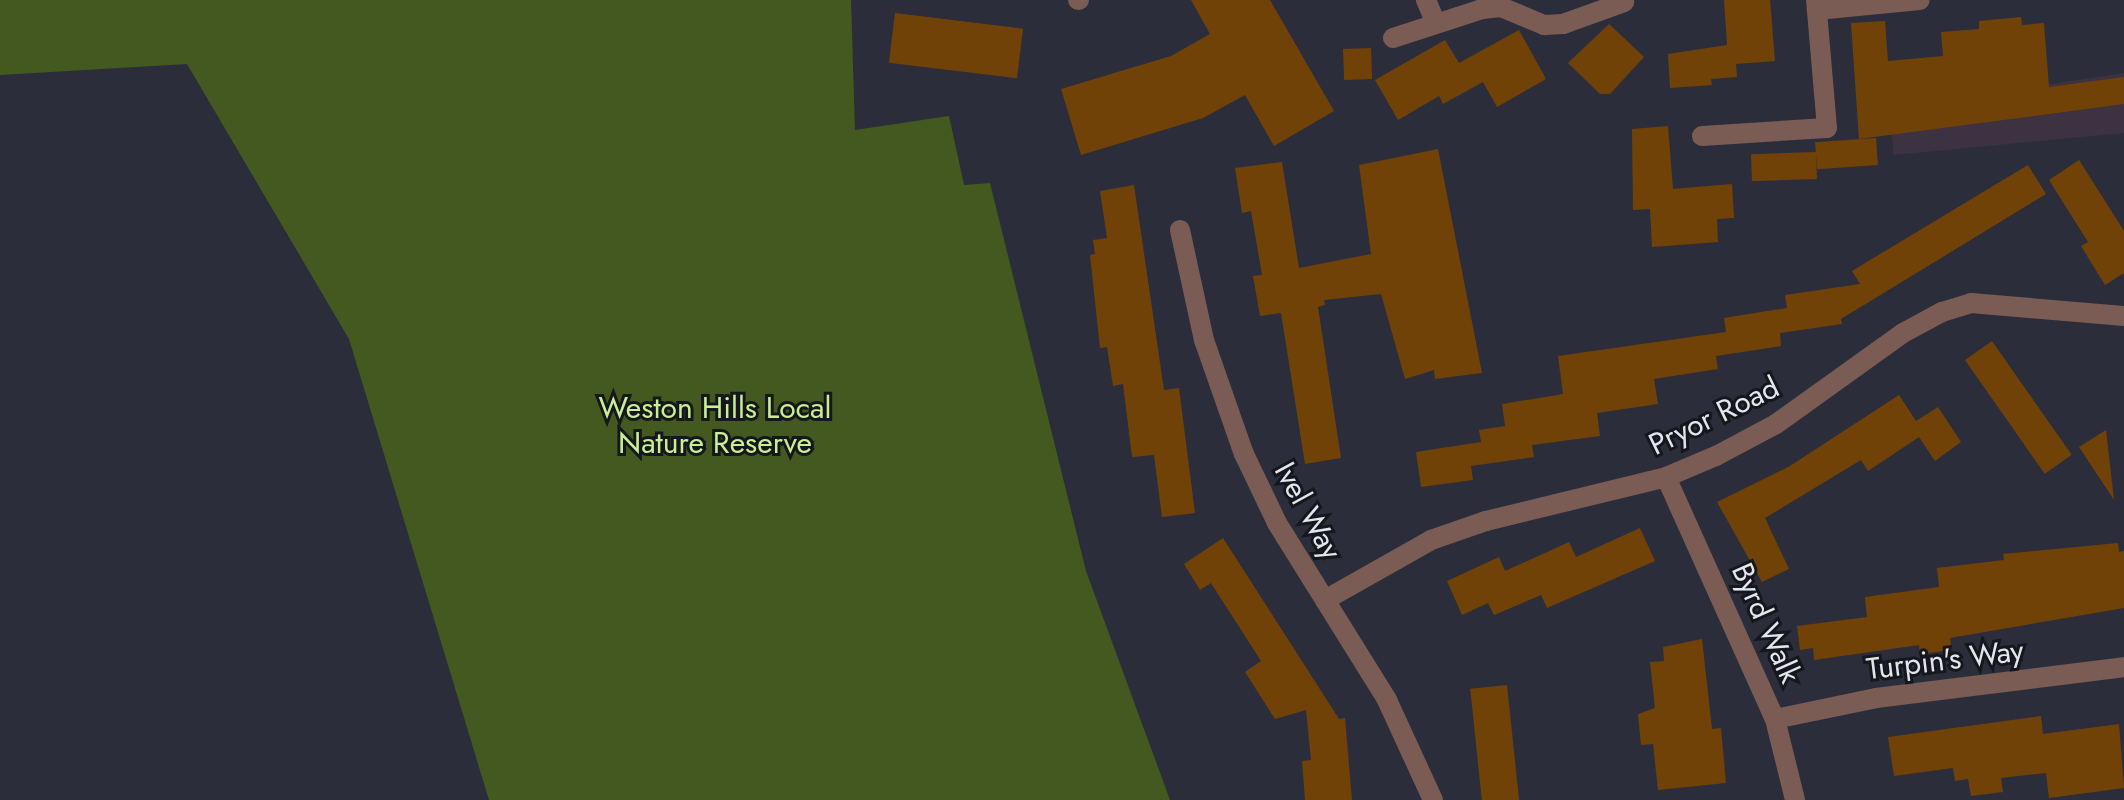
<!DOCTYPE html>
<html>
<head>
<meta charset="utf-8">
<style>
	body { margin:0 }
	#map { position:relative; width:2124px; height:800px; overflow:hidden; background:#2b2e3a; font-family:Jost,sans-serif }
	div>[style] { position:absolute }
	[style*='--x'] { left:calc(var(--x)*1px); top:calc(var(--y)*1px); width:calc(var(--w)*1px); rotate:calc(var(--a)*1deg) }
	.industrial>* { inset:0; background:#3c3241 }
	.green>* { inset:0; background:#44591f }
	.building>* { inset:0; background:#714207; transform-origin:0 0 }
	.minor>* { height:20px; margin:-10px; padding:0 10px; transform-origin:10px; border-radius:10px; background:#7a5c55 }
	span { translate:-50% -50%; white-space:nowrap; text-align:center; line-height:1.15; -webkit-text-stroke:6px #15171c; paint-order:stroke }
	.park-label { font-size:30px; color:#c9ee93 }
	.street-label { font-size:30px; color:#e4e6ee }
</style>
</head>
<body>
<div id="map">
	<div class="industrial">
		<div style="clip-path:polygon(2124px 73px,2124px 133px,1894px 155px,1889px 108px)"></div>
	</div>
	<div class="green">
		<div style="clip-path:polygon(0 0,851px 0,855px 130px,949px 116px,964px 185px,990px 183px,1086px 571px,1170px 800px,489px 800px,349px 339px,187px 64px,0 75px)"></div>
	</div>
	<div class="building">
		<div style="clip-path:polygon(1191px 0,1270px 0,1334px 111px,1274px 146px,1245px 95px,1203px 118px,1081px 155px,1061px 89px,1171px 56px,1210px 34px)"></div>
		<div style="clip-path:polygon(1724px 0,1770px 0,1775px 61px,1736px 64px,1737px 77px,1711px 79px,1712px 85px,1670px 88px,1668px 54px,1727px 45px)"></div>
		<div style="left:895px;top:13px;width:129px;height:50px;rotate:7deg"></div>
		<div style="clip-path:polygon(2021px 17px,2022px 25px,2044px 23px,2049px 87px,2124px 77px,2124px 104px,1859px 139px,1851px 23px,1885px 21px,1888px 61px,1943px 56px,1941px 32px,1979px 29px,1979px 21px)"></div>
		<div style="clip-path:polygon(1609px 24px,1644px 57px,1610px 94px,1600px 94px,1568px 63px)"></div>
		<div style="clip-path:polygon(1519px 30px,1546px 79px,1497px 107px,1483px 82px,1443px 104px,1439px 96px,1398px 120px,1375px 80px,1445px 40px,1459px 63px)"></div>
		<div style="left:1371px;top:48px;width:31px;height:28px;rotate:88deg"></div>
		<div style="clip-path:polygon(1668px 126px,1673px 189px,1732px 184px,1734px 218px,1717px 219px,1718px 242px,1652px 247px,1650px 209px,1633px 210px,1632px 129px)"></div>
		<div style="left:1876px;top:138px;width:27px;height:61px;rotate:86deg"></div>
		<div style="clip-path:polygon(1438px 149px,1482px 373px,1435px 379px,1434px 370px,1405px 379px,1381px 294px,1324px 300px,1325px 305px,1318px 307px,1341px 458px,1305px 464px,1281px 313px,1260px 316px,1253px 276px,1262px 275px,1251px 211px,1242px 213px,1235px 168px,1282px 162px,1299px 268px,1371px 254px,1359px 165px)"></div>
		<div style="left:1816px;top:152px;width:27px;height:65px;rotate:88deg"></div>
		<div style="clip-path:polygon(2079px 160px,2124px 231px,2124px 273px,2105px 285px,2081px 246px,2088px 242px,2049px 180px)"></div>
		<div style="clip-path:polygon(2028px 165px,2046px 194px,1841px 319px,1842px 324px,1780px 333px,1781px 346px,1716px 356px,1718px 369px,1654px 379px,1658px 404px,1597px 413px,1600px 436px,1532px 445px,1534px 457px,1471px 466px,1473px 480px,1421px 487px,1416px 452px,1481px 442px,1479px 430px,1505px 426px,1502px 404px,1563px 394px,1558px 356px,1726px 332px,1724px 318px,1787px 308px,1785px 295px,1860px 284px,1852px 271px)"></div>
		<div style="clip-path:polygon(1134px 185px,1164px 390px,1179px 388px,1195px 513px,1162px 517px,1154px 455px,1132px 457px,1123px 384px,1113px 386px,1107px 347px,1100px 348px,1090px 255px,1095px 254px,1093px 240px,1107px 238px,1100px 191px)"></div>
		<div style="left:1992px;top:341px;width:139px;height:33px;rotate:55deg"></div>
		<div style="clip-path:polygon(1899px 395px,1916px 421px,1938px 407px,1961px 442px,1935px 461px,1919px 437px,1868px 471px,1861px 460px,1765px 518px,1789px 569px,1762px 582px,1717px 502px,1790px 466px)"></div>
		<div style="clip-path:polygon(2106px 430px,2114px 500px,2079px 447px)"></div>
		<div style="clip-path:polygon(1640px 528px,1655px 561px,1547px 608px,1541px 595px,1494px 615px,1488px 603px,1462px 615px,1447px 581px,1499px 557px,1505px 571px,1569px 542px,1576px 557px)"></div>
		<div style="clip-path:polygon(1223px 538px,1339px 719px,1345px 718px,1352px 800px,1305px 800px,1302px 761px,1311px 760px,1306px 710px,1275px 719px,1245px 672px,1261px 661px,1211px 583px,1200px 590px,1184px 564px)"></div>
		<div style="clip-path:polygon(2118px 543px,2119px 552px,2124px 551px,2124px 608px,1950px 638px,1952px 650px,1920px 654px,1919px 645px,1814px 660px,1813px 648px,1800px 650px,1797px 626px,1867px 617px,1865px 597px,1939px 587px,1937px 568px,2004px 560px,2003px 554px)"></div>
		<div style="clip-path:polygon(1702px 639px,1712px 729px,1721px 728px,1726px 783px,1658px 790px,1653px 744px,1641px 745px,1638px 714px,1655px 708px,1650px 662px,1664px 661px,1663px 647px)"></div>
		<div style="left:1507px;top:685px;width:116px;height:37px;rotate:84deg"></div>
		<div style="clip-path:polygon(2041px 716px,2043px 734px,2119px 724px,2124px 788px,2049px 798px,2046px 773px,2001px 778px,2003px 792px,1971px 796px,1968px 779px,1955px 781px,1953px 768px,1894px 776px,1888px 737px)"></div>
	</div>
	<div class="minor">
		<div style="--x:1078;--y:0;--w:1;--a:0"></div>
		<div style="--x:1426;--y:0;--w:23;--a:67"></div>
		<div style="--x:1817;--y:10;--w:103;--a:-5.5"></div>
		<div style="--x:1393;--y:38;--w:94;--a:-18"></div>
		<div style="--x:1482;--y:9;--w:19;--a:-6"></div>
		<div style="--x:1501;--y:7;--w:47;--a:22.7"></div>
		<div style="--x:1544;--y:25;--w:19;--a:-3"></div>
		<div style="--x:1563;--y:24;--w:65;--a:-19.8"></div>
		<div style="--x:1702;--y:136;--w:125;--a:-3.7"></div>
		<div style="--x:1827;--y:128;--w:128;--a:-94.9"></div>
		<div style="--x:1180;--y:230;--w:113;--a:77.7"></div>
		<div style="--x:1204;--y:340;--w:121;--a:70.7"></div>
		<div style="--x:1244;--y:454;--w:76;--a:64.4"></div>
		<div style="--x:1277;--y:523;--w:208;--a:58.1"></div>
		<div style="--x:1387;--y:700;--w:110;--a:65.3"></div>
		<div style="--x:1666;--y:477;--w:265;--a:65.8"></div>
		<div style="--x:1775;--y:719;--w:83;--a:76.1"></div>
		<div style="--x:1325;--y:600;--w:122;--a:-29.5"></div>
		<div style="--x:1431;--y:540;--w:58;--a:-19.1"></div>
		<div style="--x:1486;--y:521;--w:185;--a:-13.7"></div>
		<div style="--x:1666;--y:477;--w:54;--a:-22.8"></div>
		<div style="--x:1716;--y:456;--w:68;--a:-28.1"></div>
		<div style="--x:1776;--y:424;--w:156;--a:-35.6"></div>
		<div style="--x:1903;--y:333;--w:44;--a:-28.3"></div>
		<div style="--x:1942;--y:312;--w:30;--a:-17"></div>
		<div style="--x:1971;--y:303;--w:154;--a:4.9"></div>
		<div style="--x:1775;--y:719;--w:103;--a:-11.7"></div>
		<div style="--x:1876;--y:698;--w:250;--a:-7.1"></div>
	</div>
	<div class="park-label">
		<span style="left:715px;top:425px">Weston Hills Local<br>Nature Reserve</span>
	</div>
	<div class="street-label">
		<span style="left:1714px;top:416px;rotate:-26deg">Pryor Road</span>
		<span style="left:1308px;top:511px;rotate:61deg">Ivel Way</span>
		<span style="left:1766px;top:623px;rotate:66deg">Byrd Walk</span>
		<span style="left:1945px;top:660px;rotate:-7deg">Turpin's Way</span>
	</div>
</div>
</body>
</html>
